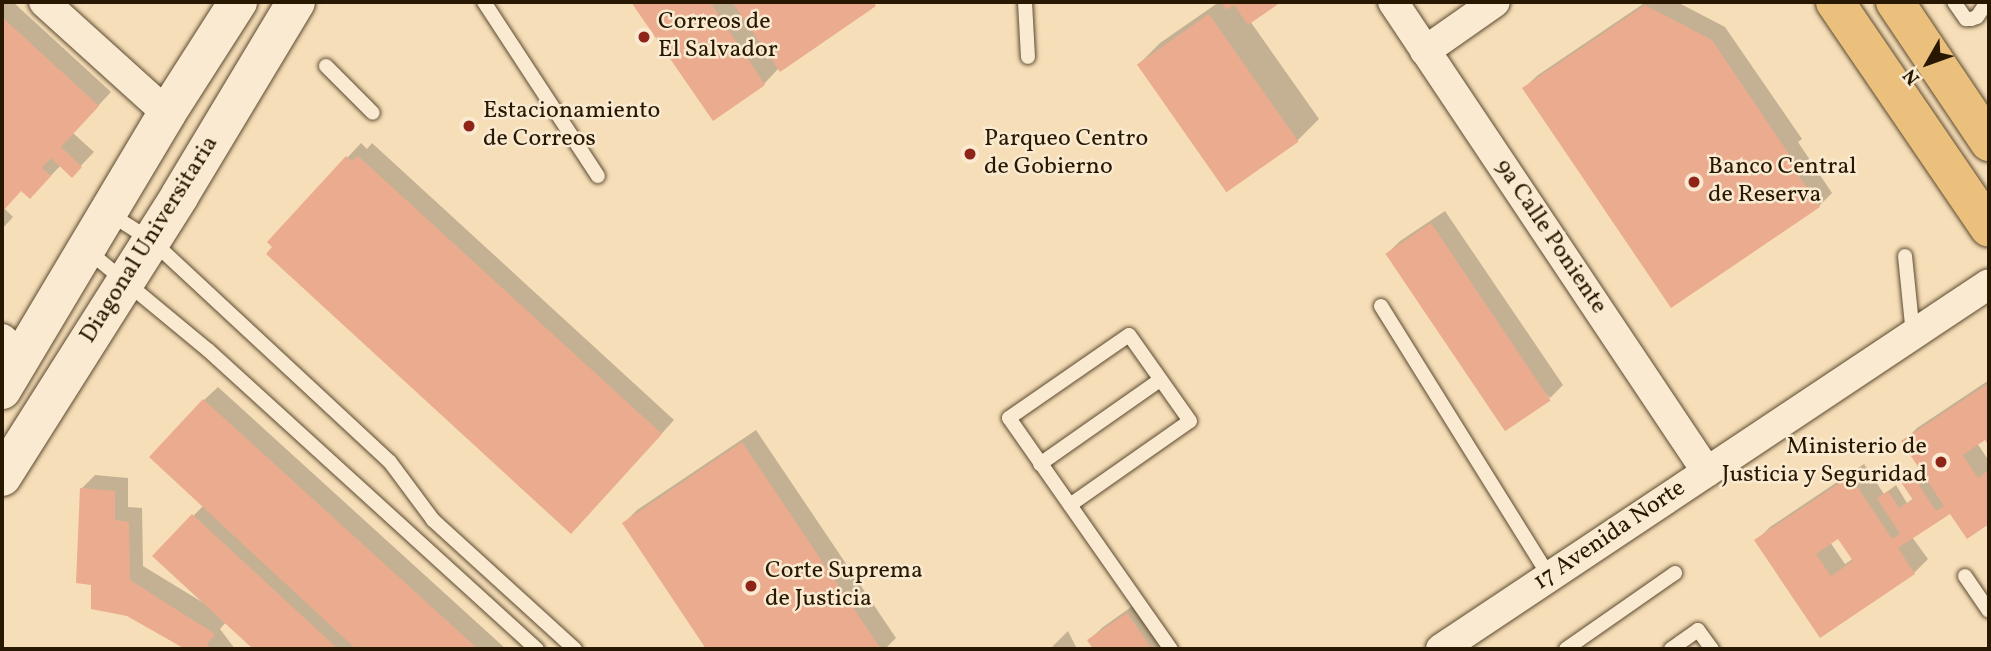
<!DOCTYPE html>
<html>
<head>
<meta charset="utf-8">
<style>
	body { margin:0 }
	#map { position:relative; width:1991px; height:651px; overflow:hidden; background:#f6deb8; font-family:Vollkorn,serif }
	div>[style] { position:absolute }
	[style*='--x'] { left:calc(var(--x)*1px); top:calc(var(--y)*1px); width:calc(var(--w)*1px); rotate:calc(var(--a)*1deg) }
	.shadow>* { inset:0; background:#0003 }
	.building>* { inset:0; background:#ebab8e; transform-origin:0 0 }
	.roads { filter:drop-shadow(0 0 2px #5c4a2f) drop-shadow(0 0 2px #5c4a2f) }
	.service>* { height:14px; margin:-7px; padding:0 7px; transform-origin:7px; border-radius:7px; background:#f9ead1 }
	.minor>* { height:30px; margin:-15px; padding:0 15px; transform-origin:15px; border-radius:15px; background:#f9ead1 }
	.secondary>* { height:38px; margin:-19px; padding:0 19px; transform-origin:19px; border-radius:19px; background:#f9ead1 }
	.primary>* { height:38px; margin:-19px; padding:0 19px; transform-origin:19px; border-radius:19px; background:#ebbf7c }
	.dots>* { width:19px; height:19px; translate:-50% -50%; box-sizing:border-box; border:4px solid #f9ead1; border-radius:50% }
	span { translate:-50% -50%; white-space:nowrap; text-align:center; line-height:1.15; -webkit-text-stroke:5px #f9ead1; paint-order:stroke }
	.poi-label { font-size:24px; color:#281801 }
	.left { translate:0 -50%; text-align:left }
	.right { translate:-100% -50%; text-align:right }
	.street-label { font-size:24px; color:#281801 }
	.frame { position:absolute; inset:0; border:4px solid #281801; pointer-events:none }
	.north { position:absolute; left:1893px; top:28px; width:70px; height:70px; -webkit-text-stroke:5px #f9ead1; paint-order:stroke; rotate:230deg; font-size:19px; font-weight:700; line-height:28px; text-align:center; color:#281801 }
	.north::after { content:''; display:block; margin:auto; width:24px; height:32px; background:#281801; clip-path:polygon(50% 0,100% 100%,50% 72%,0 100%) }
</style>
</head>
<body>
<div id="map">
	<div class="shadow">
		<div style="clip-path:polygon(2px 2px,13px 2px,111px 92px,73px 133px,94px 152px,72px 175px,61px 165px,44px 183px,22px 189px,4px 208px,13px 217px,2px 229px)"></div>
		<div style="clip-path:polygon(633px 2px,878px 2px,779px 68px,764px 84px,714px 119px)"></div>
		<div style="clip-path:polygon(1219px 2px,1278px 2px,1250px 21px,1319px 119px,1297px 141px,1139px 64px,1160px 43px)"></div>
		<div style="clip-path:polygon(1646px 2px,1677px 2px,1725px 27px,1802px 139px,1798px 142px,1832px 193px,1819px 206px,1524px 88px,1538px 75px)"></div>
		<div style="clip-path:polygon(361px 143px,367px 149px,372px 143px,674px 420px,585px 518px,269px 242px)"></div>
		<div style="clip-path:polygon(1445px 211px,1563px 385px,1550px 398px,1387px 254px,1400px 241px)"></div>
		<div style="clip-path:polygon(evenodd,1989px 380px,1989px 443px,1985px 437px,1977px 443px,1989px 461px,1989px 522px,1967px 537px,1951px 512px,1912px 537px,1928px 559px,1914px 573px,1820px 635px,1757px 540px,1770px 527px,1864px 464px,1884px 494px,1896px 485px,1907px 503px,1914px 498px,1904px 482px,1921px 468px,1903px 442px,1917px 428px,1989px 380px,1839px 536px,1854px 558px,1845px 564px,1830px 542px,1839px 536px)"></div>
		<div style="clip-path:polygon(218px 387px,506px 649px,255px 649px,226px 622px,220px 629px,235px 649px,187px 649px,93px 583px,82px 488px,95px 475px,128px 478px,128px 507px,142px 508px,143px 566px,207px 605px,154px 556px,204px 505px,204px 400px)"></div>
		<div style="clip-path:polygon(756px 430px,896px 638px,885px 649px,709px 649px,624px 523px,637px 510px)"></div>
		<div style="clip-path:polygon(1141px 600px,1175px 649px,1096px 649px,1089px 640px,1103px 627px)"></div>
		<div style="clip-path:polygon(1068px 631px,1077px 649px,1050px 649px)"></div>
	</div>
	<div class="building">
		<div style="clip-path:polygon(631px 2px,710px 2px,765px 85px,713px 121px)"></div>
		<div style="clip-path:polygon(732px 2px,873px 2px,876px 6px,780px 72px)"></div>
		<div style="clip-path:polygon(1221px 2px,1281px 2px,1248px 25px,1234px 5px,1226px 10px)"></div>
		<div style="clip-path:polygon(1645px 5px,1712px 40px,1789px 154px,1785px 156px,1820px 207px,1671px 308px,1522px 88px)"></div>
		<div style="left:1209px;top:14px;width:156px;height:88px;rotate:55deg"></div>
		<div style="clip-path:polygon(2px 17px,99px 106px,61px 147px,82px 167px,72px 178px,51px 158px,42px 168px,51px 176px,30px 199px,21px 191px,2px 212px)"></div>
		<div style="clip-path:polygon(346px 156px,352px 161px,358px 156px,662px 434px,571px 534px,266px 254px,272px 247px,267px 242px)"></div>
		<div style="left:1431px;top:223px;width:214px;height:55px;rotate:56deg"></div>
		<div style="clip-path:polygon(evenodd,1989px 383px,1989px 446px,1985px 440px,1963px 455px,1978px 478px,1989px 470px,1989px 524px,1967px 539px,1950px 514px,1898px 548px,1915px 574px,1820px 638px,1754px 540px,1850px 476px,1892px 539px,1900px 534px,1877px 498px,1888px 491px,1899px 508px,1913px 500px,1901px 482px,1912px 475px,1936px 511px,1944px 506px,1901px 441px,1989px 383px,1838px 539px,1853px 561px,1831px 576px,1816px 554px,1838px 539px)"></div>
		<div style="clip-path:polygon(203px 399px,478px 649px,356px 649px,149px 457px)"></div>
		<div style="clip-path:polygon(742px 442px,881px 649px,706px 649px,622px 523px)"></div>
		<div style="clip-path:polygon(80px 488px,115px 491px,115px 520px,129px 522px,130px 580px,215px 634px,207px 644px,211px 649px,185px 649px,127px 616px,91px 609px,91px 585px,76px 583px)"></div>
		<div style="clip-path:polygon(192px 514px,338px 649px,253px 649px,152px 556px)"></div>
		<div style="clip-path:polygon(1127px 613px,1152px 649px,1093px 649px,1087px 640px)"></div>
	</div>
	<div class="roads">
		<div class="service">
			<div style="--x:484;--y:2;--w:208;--a:56.8"></div>
			<div style="--x:1025;--y:2;--w:55;--a:86.9"></div>
			<div style="--x:1954;--y:2;--w:21;--a:55"></div>
			<div style="--x:1966;--y:19;--w:5;--a:0"></div>
			<div style="--x:1971;--y:19;--w:6;--a:-18"></div>
			<div style="--x:1977;--y:17;--w:18;--a:-56"></div>
			<div style="--x:326;--y:66;--w:66;--a:45"></div>
			<div style="--x:110;--y:214;--w:49;--a:32.4"></div>
			<div style="--x:151;--y:240;--w:326;--a:42.9"></div>
			<div style="--x:390;--y:462;--w:72;--a:53.4"></div>
			<div style="--x:433;--y:520;--w:192;--a:42.3"></div>
			<div style="--x:87;--y:250;--w:157;--a:39.6"></div>
			<div style="--x:208;--y:350;--w:445;--a:42.3"></div>
			<div style="--x:1905;--y:256;--w:79;--a:84.2"></div>
			<div style="--x:1381;--y:306;--w:319;--a:58.1"></div>
			<div style="--x:1040;--y:464;--w:146;--a:-35"></div>
			<div style="--x:1070;--y:505;--w:146;--a:-35"></div>
			<div style="--x:1190;--y:421;--w:105;--a:-125.3"></div>
			<div style="--x:1129;--y:335;--w:146;--a:145.3"></div>
			<div style="--x:1009;--y:418;--w:282;--a:55"></div>
			<div style="--x:1965;--y:576;--w:42;--a:55.6"></div>
			<div style="--x:1566;--y:649;--w:133;--a:-34.9"></div>
			<div style="--x:1671;--y:649;--w:33;--a:-35"></div>
			<div style="--x:1698;--y:630;--w:24;--a:54"></div>
		</div>
		<div class="minor">
			<div style="--x:44;--y:2;--w:166;--a:42.1"></div>
			<div style="--x:1393;--y:2;--w:565;--a:56.25"></div>
			<div style="--x:1425;--y:51;--w:85;--a:-35"></div>
			<div style="--x:2;--y:339;--w:27;--a:42"></div>
			<div style="--x:1441;--y:649;--w:658;--a:-33.67"></div>
		</div>
		<div class="secondary">
			<div style="--x:2;--y:390;--w:322;--a:-59.2"></div>
			<div style="--x:167;--y:113;--w:132;--a:-57.4"></div>
			<div style="--x:2;--y:477;--w:333;--a:-57.7"></div>
			<div style="--x:180;--y:195;--w:225;--a:-59"></div>
		</div>
		<div class="primary">
			<div style="--x:1835;--y:2;--w:273;--a:55.7"></div>
			<div style="--x:1895;--y:2;--w:169;--a:56.1"></div>
		</div>
	</div>
	<div class="dots">
		<div style="left:644px;top:37px;background:#8f2418"></div>
		<div style="left:469px;top:126px;background:#8f2418"></div>
		<div style="left:970px;top:154px;background:#8f2418"></div>
		<div style="left:1694px;top:182px;background:#8f2418"></div>
		<div style="left:1941px;top:462px;background:#8f2418"></div>
		<div style="left:751px;top:586px;background:#8f2418"></div>
	</div>
	<div class="poi-label">
		<span class="left" style="left:658px;top:37px">Correos de<br>El Salvador</span>
		<span class="left" style="left:483px;top:126px">Estacionamiento<br>de Correos</span>
		<span class="left" style="left:984px;top:154px">Parqueo Centro<br>de Gobierno</span>
		<span class="left" style="left:1708px;top:182px">Banco Central<br>de Reserva</span>
		<span class="right" style="left:1927px;top:462px">Ministerio de<br>Justicia y Seguridad</span>
		<span class="left" style="left:765px;top:586px">Corte Suprema<br>de Justicia</span>
	</div>
	<div class="street-label">
		<span style="left:1550px;top:237px;rotate:56deg">9a Calle Poniente</span>
		<span style="left:150px;top:240px;rotate:-58deg">Diagonal Universitaria</span>
		<span style="left:1610px;top:536px;rotate:-34deg">17 Avenida Norte</span>
	</div>
	<div class="frame"></div>
	<div class="north">N</div>
</div>
</body>
</html>
